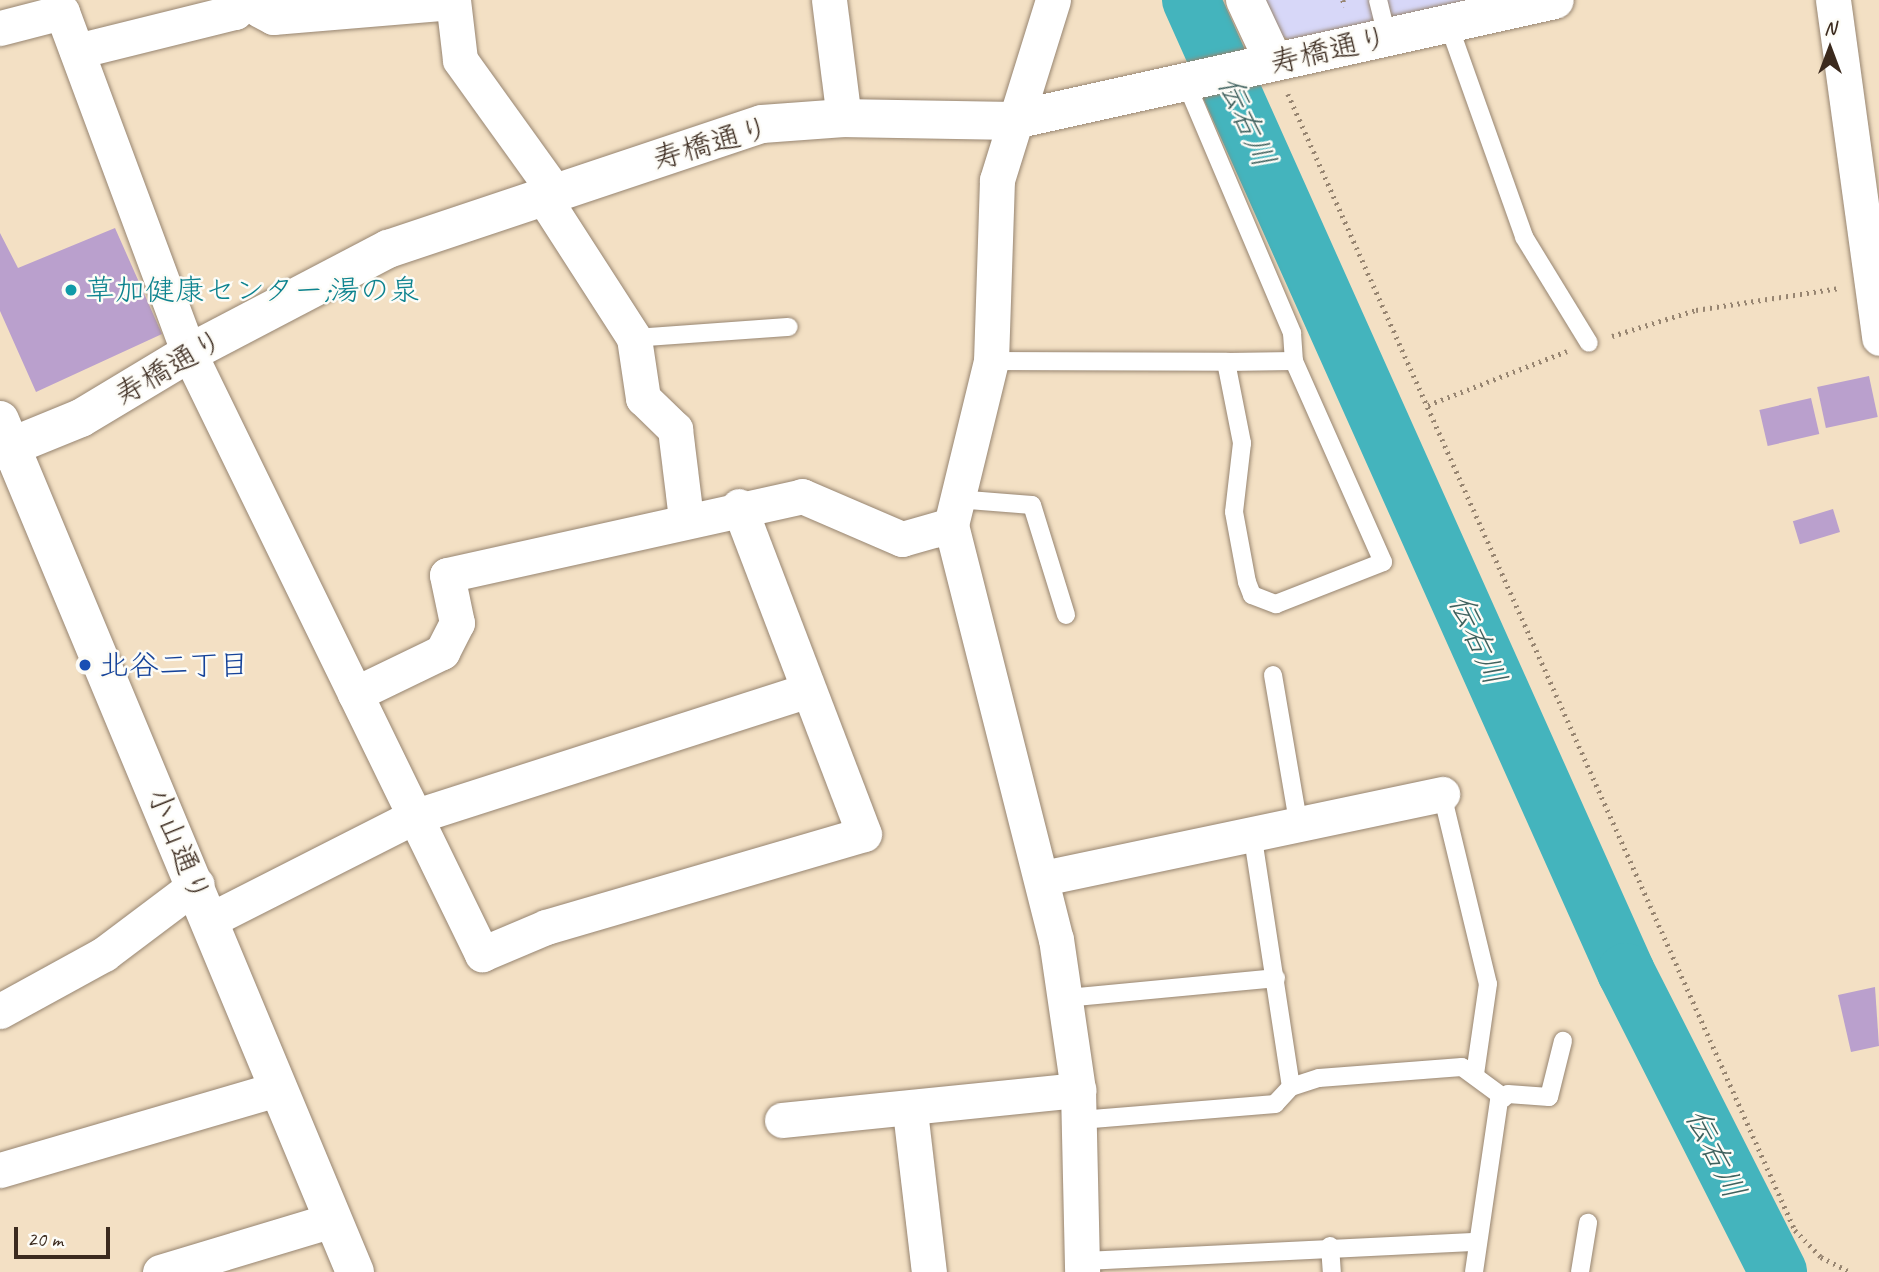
<!DOCTYPE html>
<html>
<head>
<meta charset="utf-8">
<style>
	body { margin:0 }
	#map { position:relative; width:1879px; height:1272px; overflow:hidden; background:#f3e0c4; font-family:Caveat,"Klee One",sans-serif }
	div>[style] { position:absolute }
	[style*='--x'] { left:calc(var(--x)*1px); top:calc(var(--y)*1px); width:calc(var(--w)*1px); rotate:calc(var(--a)*1deg) }
	.built>* { inset:0; background:#d7d7f8 }
	.river>* { height:58px; margin:-29px; padding:0 29px; transform-origin:29px; border-radius:29px; background:#44b4bd }
	.building>* { inset:0; background:#baa0cd; transform-origin:0 0 }
	.path>* { height:4.5px; margin-top:-2.25px; transform-origin:0; background:repeating-linear-gradient(90deg,#978571 0 2px,transparent 0 7px) }
	.roads { filter:drop-shadow(0 0 2px #978571) drop-shadow(0 0 2px #978571) }
	.service>* { height:18px; margin:-9px; padding:0 9px; transform-origin:9px; border-radius:9px; background:#fff }
	.minor>* { height:35px; margin:-17.5px; padding:0 17.5px; transform-origin:17.5px; border-radius:17.5px; background:#fff }
	.tertiary>* { height:38px; margin:-19px; padding:0 19px; transform-origin:19px; border-radius:19px; background:#fff }
	.dots>* { width:19px; height:19px; translate:-50% -50%; box-sizing:border-box; border:4px solid #fdfcf7; border-radius:50% }
	span { translate:-50% -50%; white-space:nowrap; text-align:center; line-height:1.15; -webkit-text-stroke:5px #fdfcf7; paint-order:stroke }
	.street-label { font-size:30px; color:#3b2a1e }
	.culture-label { font-size:30px; color:#0d838f }
	.left { translate:0 -50%; text-align:left }
	.transit-label { font-size:30px; color:#164399 }
	.water-label { font-size:32px; color:#3f615e; font-style:italic }
	.north { position:absolute; left:1795px; top:14px; width:70px; height:70px; -webkit-text-stroke:5px #fdfcf7; paint-order:stroke; rotate:0deg; font-size:19px; font-weight:700; line-height:28px; text-align:center; color:#3b2a1e }
	.north::after { content:''; display:block; margin:auto; width:24px; height:32px; background:#3b2a1e; clip-path:polygon(50% 0,100% 100%,50% 72%,0 100%) }
	.scale { position:absolute; left:14px; top:1227px; width:96px; height:32px; box-sizing:border-box; border:4px solid #3b2a1e; border-top:0; padding-left:9px; font-size:21px; line-height:24px; white-space:nowrap; color:#3b2a1e; -webkit-text-stroke:5px #fdfcf7; paint-order:stroke }
</style>
</head>
<body>
<div id="map">
	<div class="built">
		<div style="clip-path:polygon(1259px 0,1471px 0,1295px 42px,1273px 32px)"></div>
	</div>
	<div class="river">
		<div style="--x:1191;--y:0;--w:1065;--a:65.89"></div>
		<div style="--x:1626;--y:972;--w:336;--a:63.1"></div>
	</div>
	<div class="building">
		<div style="clip-path:polygon(115px 228px,162px 334px,36px 392px,0 311px,0 233px,18px 268px)"></div>
		<div style="left:1869px;top:376px;width:42px;height:53px;rotate:78deg"></div>
		<div style="left:1811px;top:398px;width:37px;height:53px;rotate:77deg"></div>
		<div style="left:1833px;top:509px;width:24px;height:42px;rotate:73deg"></div>
		<div style="clip-path:polygon(1875px 987px,1879px 1046px,1851px 1052px,1838px 995px)"></div>
	</div>
	<div class="path">
		<div style="--x:1343;--y:0;--w:7;--a:74"></div>
		<div style="--x:1288;--y:94;--w:1244;--a:65.95"></div>
		<div style="--x:1795;--y:1230;--w:37;--a:46"></div>
		<div style="--x:1821;--y:1257;--w:34;--a:27"></div>
		<div style="--x:1612;--y:336;--w:88;--a:-17.2"></div>
		<div style="--x:1696;--y:310;--w:145;--a:-8.7"></div>
		<div style="--x:1428;--y:405;--w:149;--a:-21.2"></div>
	</div>
	<div class="roads">
		<div class="service">
			<div style="--x:1378;--y:0;--w:38;--a:76"></div>
			<div style="--x:1448;--y:23;--w:227;--a:70.4"></div>
			<div style="--x:1524;--y:237;--w:124;--a:58.5"></div>
			<div style="--x:1186;--y:83;--w:272;--a:67"></div>
			<div style="--x:1292;--y:333;--w:28;--a:86"></div>
			<div style="--x:1294;--y:361;--w:68;--a:179.2"></div>
			<div style="--x:634;--y:338;--w:155;--a:-4.1"></div>
			<div style="--x:991;--y:361;--w:235;--a:0.2"></div>
			<div style="--x:1226;--y:362;--w:83;--a:78.8"></div>
			<div style="--x:1242;--y:443;--w:69;--a:96.6"></div>
			<div style="--x:1234;--y:512;--w:71;--a:79.5"></div>
			<div style="--x:1247;--y:582;--w:14;--a:69"></div>
			<div style="--x:1252;--y:595;--w:26;--a:21"></div>
			<div style="--x:1276;--y:604;--w:115;--a:-21.4"></div>
			<div style="--x:1383;--y:562;--w:220;--a:-113.9"></div>
			<div style="--x:956;--y:499;--w:76;--a:4.5"></div>
			<div style="--x:1032;--y:505;--w:115;--a:72.8"></div>
			<div style="--x:1273;--y:675;--w:148;--a:80.3"></div>
			<div style="--x:1442;--y:794;--w:195;--a:76.4"></div>
			<div style="--x:1488;--y:984;--w:91;--a:98.2"></div>
			<div style="--x:1252;--y:832;--w:258;--a:81.3"></div>
			<div style="--x:1066;--y:998;--w:211;--a:-5.4"></div>
			<div style="--x:1080;--y:1120;--w:196;--a:-4.7"></div>
			<div style="--x:1275;--y:1104;--w:23;--a:-47"></div>
			<div style="--x:1291;--y:1087;--w:29;--a:-18"></div>
			<div style="--x:1319;--y:1078;--w:143;--a:-4.4"></div>
			<div style="--x:1462;--y:1067;--w:52;--a:36.4"></div>
			<div style="--x:1330;--y:1246;--w:26;--a:86"></div>
			<div style="--x:1085;--y:1261;--w:393;--a:-2.8"></div>
			<div style="--x:1474;--y:1272;--w:173;--a:-81.7"></div>
			<div style="--x:1499;--y:1101;--w:11;--a:-38"></div>
			<div style="--x:1508;--y:1094;--w:41;--a:4.2"></div>
			<div style="--x:1549;--y:1097;--w:58;--a:-76"></div>
			<div style="--x:1580;--y:1272;--w:50;--a:-80.7"></div>
		</div>
		<div class="minor">
			<div style="--x:257;--y:0;--w:10;--a:73"></div>
			<div style="--x:260;--y:10;--w:15;--a:28"></div>
			<div style="--x:273;--y:17;--w:180;--a:-4.8"></div>
			<div style="--x:453;--y:0;--w:60;--a:83.3"></div>
			<div style="--x:460;--y:60;--w:161;--a:54.3"></div>
			<div style="--x:829;--y:0;--w:119;--a:82.8"></div>
			<div style="--x:1053;--y:0;--w:189;--a:107.3"></div>
			<div style="--x:997;--y:180;--w:181;--a:91.9"></div>
			<div style="--x:991;--y:361;--w:169;--a:103.7"></div>
			<div style="--x:951;--y:525;--w:427;--a:75.8"></div>
			<div style="--x:1056;--y:939;--w:153;--a:81.7"></div>
			<div style="--x:1078;--y:1090;--w:182;--a:88.7"></div>
			<div style="--x:1833;--y:0;--w:341;--a:82.2"></div>
			<div style="--x:0;--y:28;--w:64;--a:-14.5"></div>
			<div style="--x:62;--y:12;--w:364;--a:69.6"></div>
			<div style="--x:189;--y:353;--w:669;--a:64.01"></div>
			<div style="--x:482;--y:954;--w:69;--a:-22.9"></div>
			<div style="--x:546;--y:927;--w:331;--a:-16.3"></div>
			<div style="--x:864;--y:834;--w:351;--a:-110.9"></div>
			<div style="--x:77;--y:51;--w:163;--a:-13.9"></div>
			<div style="--x:235;--y:12;--w:12;--a:-104"></div>
			<div style="--x:542;--y:195;--w:170;--a:57.2"></div>
			<div style="--x:634;--y:338;--w:61;--a:81.5"></div>
			<div style="--x:643;--y:398;--w:45;--a:44.1"></div>
			<div style="--x:675;--y:429;--w:91;--a:83"></div>
			<div style="--x:355;--y:694;--w:97;--a:-25.8"></div>
			<div style="--x:442;--y:652;--w:33;--a:-63"></div>
			<div style="--x:457;--y:623;--w:49;--a:-101.8"></div>
			<div style="--x:447;--y:575;--w:364;--a:-12.5"></div>
			<div style="--x:802;--y:496;--w:109;--a:23.3"></div>
			<div style="--x:902;--y:539;--w:51;--a:-15.9"></div>
			<div style="--x:1043;--y:878;--w:408;--a:-11.9"></div>
			<div style="--x:210;--y:920;--w:228;--a:-26.9"></div>
			<div style="--x:413;--y:817;--w:413;--a:-17.8"></div>
			<div style="--x:0;--y:1011;--w:119;--a:-28.7"></div>
			<div style="--x:104;--y:954;--w:116;--a:-37"></div>
			<div style="--x:910;--y:1111;--w:162;--a:83.3"></div>
			<div style="--x:782;--y:1120;--w:298;--a:-5.8"></div>
			<div style="--x:0;--y:1170;--w:289;--a:-16.3"></div>
			<div style="--x:160;--y:1272;--w:180;--a:-16.8"></div>
		</div>
		<div class="tertiary">
			<div style="--x:1245;--y:0;--w:68;--a:64.9"></div>
			<div style="--x:0;--y:420;--w:923;--a:67.38"></div>
			<div style="--x:0;--y:451;--w:87;--a:-22.2"></div>
			<div style="--x:81;--y:418;--w:126;--a:-31"></div>
			<div style="--x:189;--y:353;--w:225;--a:-27.6"></div>
			<div style="--x:388;--y:249;--w:394;--a:-18.5"></div>
			<div style="--x:762;--y:124;--w:82;--a:-4.2"></div>
			<div style="--x:844;--y:118;--w:166;--a:1"></div>
			<div style="--x:1010;--y:121;--w:558;--a:-12.52"></div>
		</div>
	</div>
	<div class="dots">
		<div style="left:71px;top:290px;background:#0f9aa8"></div>
		<div style="left:85px;top:665px;background:#1a4fb4"></div>
	</div>
	<div class="street-label">
		<span style="left:1329px;top:50px;rotate:-13deg">寿橋通り</span>
		<span style="left:711px;top:143px;rotate:-16deg">寿橋通り</span>
		<span style="left:169px;top:367px;rotate:-30deg">寿橋通り</span>
		<span style="left:179px;top:845px;rotate:68deg">小山通り</span>
	</div>
	<div class="culture-label">
		<span class="left" style="left:85px;top:290px">草加健康センター;湯の泉</span>
	</div>
	<div class="transit-label">
		<span class="left" style="left:99px;top:665px">北谷二丁目</span>
	</div>
	<div class="water-label">
		<span style="left:1246px;top:122px;rotate:66deg">伝右川</span>
		<span style="left:1477px;top:640px;rotate:66deg">伝右川</span>
		<span style="left:1715px;top:1154px;rotate:64deg">伝右川</span>
	</div>
	<div class="north">N</div>
	<div class="scale">20 m</div>
</div>
</body>
</html>
